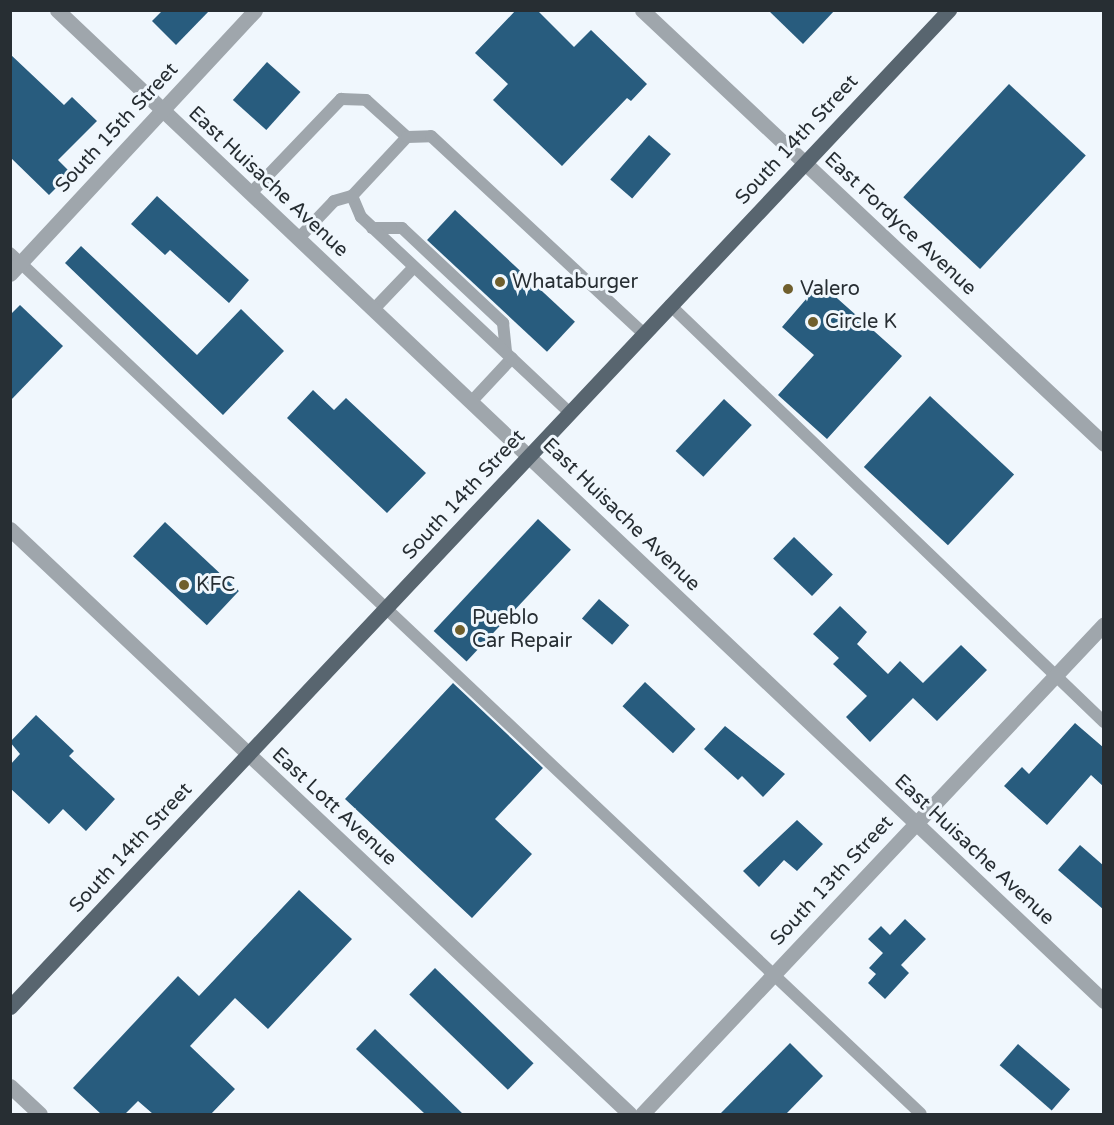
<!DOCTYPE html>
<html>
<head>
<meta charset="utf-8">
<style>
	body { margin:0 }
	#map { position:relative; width:1114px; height:1125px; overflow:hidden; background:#f0f7fd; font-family:"Varela Round",sans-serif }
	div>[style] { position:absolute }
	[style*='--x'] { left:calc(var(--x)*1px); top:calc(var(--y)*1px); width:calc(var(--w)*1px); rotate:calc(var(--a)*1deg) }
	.building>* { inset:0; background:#285c7e; transform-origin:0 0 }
	.lane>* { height:12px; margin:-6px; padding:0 6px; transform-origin:6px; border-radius:6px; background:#9fa6ac }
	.street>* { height:15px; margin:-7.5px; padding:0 7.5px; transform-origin:7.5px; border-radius:7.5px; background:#9fa6ac }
	.primary>* { height:15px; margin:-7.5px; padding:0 7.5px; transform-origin:7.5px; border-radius:7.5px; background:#58656f }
	.dots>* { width:16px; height:16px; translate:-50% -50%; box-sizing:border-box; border:3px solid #f0f7fd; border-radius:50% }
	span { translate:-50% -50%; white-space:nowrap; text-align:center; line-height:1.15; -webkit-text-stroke:6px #f0f7fd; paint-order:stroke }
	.street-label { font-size:20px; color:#272e33 }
	.poi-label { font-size:20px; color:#272e33 }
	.left { translate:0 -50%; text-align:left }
	.frame { position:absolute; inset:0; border:12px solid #272e33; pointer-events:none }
</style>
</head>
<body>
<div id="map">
	<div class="building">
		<div style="clip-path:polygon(163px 10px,210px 10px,176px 45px,152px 21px)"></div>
		<div style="clip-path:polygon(516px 10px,537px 10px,574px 47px,591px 30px,647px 84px,631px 101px,627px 98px,562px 166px,493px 100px,508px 84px,475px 53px)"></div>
		<div style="clip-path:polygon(768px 10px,835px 10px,803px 44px)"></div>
		<div style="clip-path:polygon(10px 54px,64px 105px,72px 97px,97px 121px,58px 160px,71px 173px,49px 195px,10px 157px)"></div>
		<div style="left:267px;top:62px;width:45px;height:51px;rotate:42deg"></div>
		<div style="left:1009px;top:84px;width:105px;height:155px;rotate:43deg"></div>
		<div style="left:649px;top:135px;width:29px;height:59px;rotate:41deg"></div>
		<div style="clip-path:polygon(157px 196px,249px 280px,229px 303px,170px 250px,165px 255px,131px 224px)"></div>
		<div style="left:455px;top:210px;width:164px;height:41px;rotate:43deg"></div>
		<div style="clip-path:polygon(81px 246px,197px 355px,241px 309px,284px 351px,223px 415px,65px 263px)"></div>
		<div style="clip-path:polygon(820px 283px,902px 356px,827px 439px,778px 395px,814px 355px,782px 327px)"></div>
		<div style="clip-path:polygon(20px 305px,63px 346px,10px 401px,10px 315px)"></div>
		<div style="clip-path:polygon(313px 390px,334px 410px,346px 398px,426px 473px,387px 513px,287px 418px)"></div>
		<div style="left:930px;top:396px;width:115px;height:97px;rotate:43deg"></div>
		<div style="left:724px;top:399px;width:38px;height:71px;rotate:43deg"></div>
		<div style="left:538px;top:519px;width:45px;height:153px;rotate:43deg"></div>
		<div style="left:165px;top:522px;width:101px;height:47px;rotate:43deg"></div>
		<div style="left:794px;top:537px;width:54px;height:30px;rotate:44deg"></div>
		<div style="left:599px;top:599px;width:40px;height:26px;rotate:41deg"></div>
		<div style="clip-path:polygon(840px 606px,867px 632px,857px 644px,888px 674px,900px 661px,923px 683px,961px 645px,987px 670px,937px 721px,913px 698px,870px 742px,846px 717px,867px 696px,833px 664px,839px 658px,813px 634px)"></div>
		<div style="left:645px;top:682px;width:69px;height:33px;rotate:43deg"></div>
		<div style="clip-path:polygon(453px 683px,543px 768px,495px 819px,532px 854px,472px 918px,345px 799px)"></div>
		<div style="clip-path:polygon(36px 715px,74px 751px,69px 756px,115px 799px,86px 831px,63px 809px,49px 824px,10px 788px,10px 765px,20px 754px,10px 742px)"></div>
		<div style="clip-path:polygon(1075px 723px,1104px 748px,1104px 787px,1091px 775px,1047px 825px,1004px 786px,1022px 767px,1029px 774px)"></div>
		<div style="clip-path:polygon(725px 726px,785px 774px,763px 797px,742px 776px,738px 780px,704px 749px)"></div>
		<div style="clip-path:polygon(797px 820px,823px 844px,797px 871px,784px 860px,759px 887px,743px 871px)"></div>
		<div style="clip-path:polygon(1080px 845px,1104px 866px,1104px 910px,1058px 870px)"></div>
		<div style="clip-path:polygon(299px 890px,352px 939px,268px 1029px,235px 998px,190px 1046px,235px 1089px,211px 1114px,153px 1114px,138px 1101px,125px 1114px,101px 1114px,73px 1088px,178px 976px,199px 996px)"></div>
		<div style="clip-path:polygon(905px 919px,926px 939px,901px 965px,909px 973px,885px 999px,868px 983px,876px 974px,869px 968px,883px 953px,868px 939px,881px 926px,890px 935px)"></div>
		<div style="left:435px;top:968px;width:137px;height:37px;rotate:44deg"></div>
		<div style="clip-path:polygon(375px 1029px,463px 1114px,425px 1114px,356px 1049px)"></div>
		<div style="clip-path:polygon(790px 1043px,823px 1076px,786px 1114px,720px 1114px)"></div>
		<div style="left:1018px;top:1044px;width:69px;height:28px;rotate:41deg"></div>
	</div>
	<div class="lane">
		<div style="--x:250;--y:194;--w:132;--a:-46.2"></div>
		<div style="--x:341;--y:99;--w:25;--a:2"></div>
		<div style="--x:366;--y:100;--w:55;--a:42.1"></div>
		<div style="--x:372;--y:228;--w:30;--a:0"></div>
		<div style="--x:402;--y:228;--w:139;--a:43.2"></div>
		<div style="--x:503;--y:323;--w:29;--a:84"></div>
		<div style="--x:298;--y:239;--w:52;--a:-46.5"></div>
		<div style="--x:334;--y:201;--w:19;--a:-16"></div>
		<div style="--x:10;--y:253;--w:1253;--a:43.38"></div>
		<div style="--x:670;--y:305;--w:602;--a:43.86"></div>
		<div style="--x:373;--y:310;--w:59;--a:-46.4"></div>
		<div style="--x:471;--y:402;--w:60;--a:-47"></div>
		<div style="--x:570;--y:413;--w:287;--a:-136.8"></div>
		<div style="--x:361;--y:217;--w:23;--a:-113"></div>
		<div style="--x:352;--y:196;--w:81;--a:-47"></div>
		<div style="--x:407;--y:137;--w:24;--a:-2"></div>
		<div style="--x:431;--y:136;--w:291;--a:42.9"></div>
	</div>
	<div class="street">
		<div style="--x:57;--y:10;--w:1442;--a:43.43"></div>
		<div style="--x:642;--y:10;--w:634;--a:43.21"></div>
		<div style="--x:10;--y:274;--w:360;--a:-47.1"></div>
		<div style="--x:10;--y:529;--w:852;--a:43.34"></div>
		<div style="--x:10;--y:1086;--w:41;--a:43"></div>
		<div style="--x:642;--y:1114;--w:673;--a:-46.68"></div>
	</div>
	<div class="primary">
		<div style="--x:10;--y:1007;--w:1370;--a:-46.72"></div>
	</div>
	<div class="dots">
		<div style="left:500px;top:282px;background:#705f2d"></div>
		<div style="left:788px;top:289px;background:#705f2d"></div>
		<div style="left:813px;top:322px;background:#705f2d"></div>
		<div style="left:184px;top:585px;background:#705f2d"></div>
		<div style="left:460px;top:630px;background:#705f2d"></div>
	</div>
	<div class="street-label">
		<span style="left:117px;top:128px;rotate:-47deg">South 15th Street</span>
		<span style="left:797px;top:140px;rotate:-47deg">South 14th Street</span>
		<span style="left:268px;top:182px;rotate:43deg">East Huisache Avenue</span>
		<span style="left:900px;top:224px;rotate:43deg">East Fordyce Avenue</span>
		<span style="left:464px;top:495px;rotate:-47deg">South 14th Street</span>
		<span style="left:621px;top:515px;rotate:44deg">East Huisache Avenue</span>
		<span style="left:334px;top:807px;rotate:43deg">East Lott Avenue</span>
		<span style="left:131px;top:848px;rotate:-47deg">South 14th Street</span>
		<span style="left:974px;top:850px;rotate:43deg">East Huisache Avenue</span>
		<span style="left:832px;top:881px;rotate:-47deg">South 13th Street</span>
	</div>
	<div class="poi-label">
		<span class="left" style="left:512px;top:282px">Whataburger</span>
		<span class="left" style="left:800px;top:289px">Valero</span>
		<span class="left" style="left:825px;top:322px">Circle K</span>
		<span class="left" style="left:196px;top:585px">KFC</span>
		<span class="left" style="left:472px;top:630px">Pueblo<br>Car Repair</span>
	</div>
	<div class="frame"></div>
</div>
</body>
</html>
